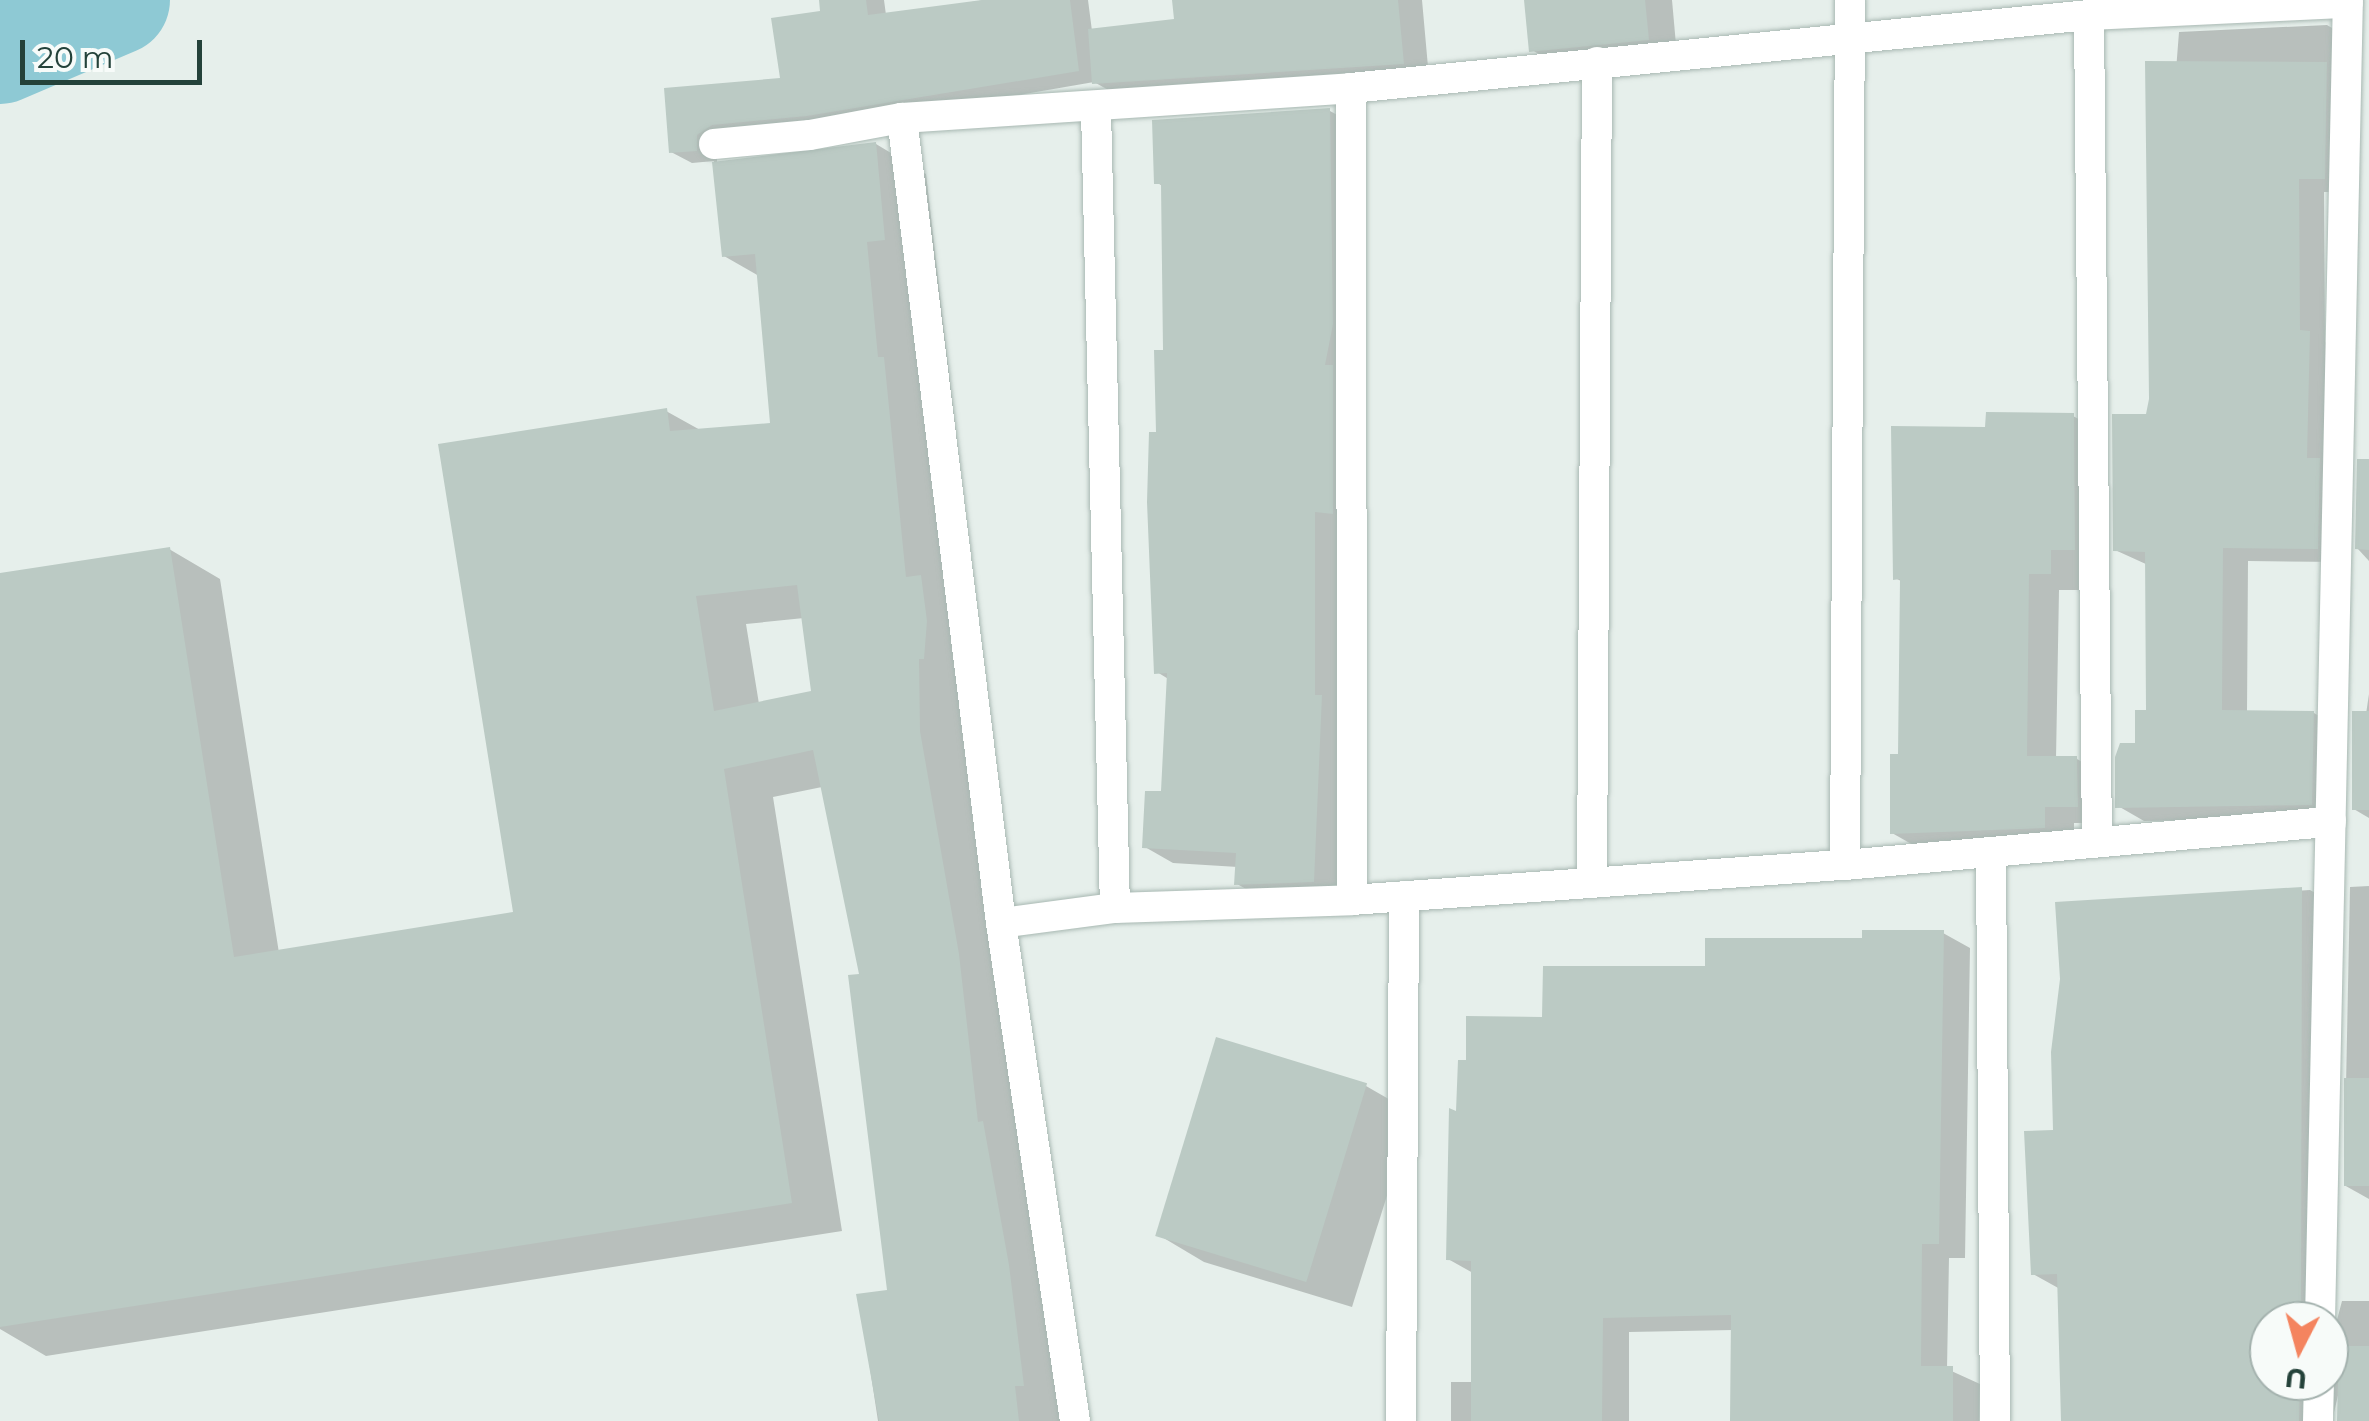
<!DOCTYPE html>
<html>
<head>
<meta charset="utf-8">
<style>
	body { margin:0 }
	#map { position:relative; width:2369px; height:1421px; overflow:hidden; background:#e6efeb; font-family:Montserrat,sans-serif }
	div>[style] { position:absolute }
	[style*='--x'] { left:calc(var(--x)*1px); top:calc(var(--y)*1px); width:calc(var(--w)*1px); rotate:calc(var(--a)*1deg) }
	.shadow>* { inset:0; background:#0003 }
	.river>* { height:110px; margin:-55px; padding:0 55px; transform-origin:55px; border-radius:55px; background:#8ec9d4 }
	.building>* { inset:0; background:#bbcac4; transform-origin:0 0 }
	.roads { filter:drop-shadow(0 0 2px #a8b8b2) drop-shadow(0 0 2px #a8b8b2) }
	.minor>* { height:30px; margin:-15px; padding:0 15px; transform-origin:15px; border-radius:15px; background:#fff }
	span { translate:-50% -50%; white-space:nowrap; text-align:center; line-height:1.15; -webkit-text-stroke:9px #f7fbf9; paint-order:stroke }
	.north { position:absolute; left:2249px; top:1301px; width:100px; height:100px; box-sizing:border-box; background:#f7fbf9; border:2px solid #a3b1ad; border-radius:50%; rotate:186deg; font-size:28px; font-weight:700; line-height:40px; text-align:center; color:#24423a }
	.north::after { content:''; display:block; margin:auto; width:35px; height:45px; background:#f4845f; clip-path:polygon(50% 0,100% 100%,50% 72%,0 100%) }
	.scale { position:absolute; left:20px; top:40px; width:182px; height:45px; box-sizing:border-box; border:5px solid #24423a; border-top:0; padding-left:12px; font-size:30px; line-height:35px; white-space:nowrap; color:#24423a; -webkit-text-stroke:8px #f7fbf9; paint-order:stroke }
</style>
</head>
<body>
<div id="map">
	<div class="shadow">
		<div style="clip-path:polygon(evenodd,822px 0,884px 0,886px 15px,985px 0,1088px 0,1092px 31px,1177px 21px,1175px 0,1422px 0,1429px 78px,1121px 97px,1094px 82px,717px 147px,717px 164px,876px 144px,926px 174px,1070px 1421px,878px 1421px,859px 1296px,889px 1292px,862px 976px,822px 787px,773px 797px,842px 1231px,46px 1356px,0 1329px,0 575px,169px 549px,220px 579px,279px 953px,516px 914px,666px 411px,702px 431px,773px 426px,759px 276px,724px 256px,714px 161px,692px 163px,671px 152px,666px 91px,783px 80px,823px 13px,822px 0,804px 618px,814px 693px,759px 704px,746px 624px,804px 618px)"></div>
		<div style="clip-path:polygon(1529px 0,1672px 0,1677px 56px,1561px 67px,1532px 50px)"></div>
		<div style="clip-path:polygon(2327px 25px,2352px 40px,2350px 192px,2324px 192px,2325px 342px,2335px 348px,2343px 562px,2248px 561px,2247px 713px,2314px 713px,2339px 728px,2337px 818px,2144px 821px,2118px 806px,2148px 712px,2148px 565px,2115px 550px,2149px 417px,2179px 32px)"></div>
		<div style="clip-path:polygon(1330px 111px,1359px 127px,1343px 898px,1266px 900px,1237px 884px,1238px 867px,1173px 863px,1145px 847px,1164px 794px,1170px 680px,1157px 672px,1165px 353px,1164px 187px,1156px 182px)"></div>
		<div style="clip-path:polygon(2073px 416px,2104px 433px,2080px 590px,2059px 590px,2056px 759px,2077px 759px,2107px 776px,2107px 823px,2074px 823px,2074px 845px,1922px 850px,1892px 833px,1900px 757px,1903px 582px,1895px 578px,1988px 429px)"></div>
		<div style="clip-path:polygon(2369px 462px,2369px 561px,2358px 549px)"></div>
		<div style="clip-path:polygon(2369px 694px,2369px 818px,2352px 808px)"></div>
		<div style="clip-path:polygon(2369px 886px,2369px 1199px,2344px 1185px,2350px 887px)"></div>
		<div style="clip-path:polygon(evenodd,2310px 890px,2342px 908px,2333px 1335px,2342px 1301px,2369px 1301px,2369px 1421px,2338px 1421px,2340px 1387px,2332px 1421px,2063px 1421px,2060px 1289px,2033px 1274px,2055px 1133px,2063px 979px,2058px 905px,2310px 890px,2269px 1321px,2329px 1321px,2329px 1381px,2269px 1381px,2269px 1321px)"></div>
		<div style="clip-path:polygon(1943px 933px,1970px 948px,1965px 1258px,1949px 1258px,1947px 1369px,1980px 1384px,1979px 1421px,1732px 1421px,1733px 1330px,1629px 1332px,1629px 1421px,1451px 1421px,1451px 1382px,1473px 1382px,1473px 1273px,1448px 1259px,1469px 1063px,1545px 1020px,1707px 969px)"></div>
		<div style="clip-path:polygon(1366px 1086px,1413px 1113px,1352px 1307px,1204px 1262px,1157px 1234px)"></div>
	</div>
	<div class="river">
		<div style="--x:0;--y:49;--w:125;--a:-23.1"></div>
	</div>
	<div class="building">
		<div style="clip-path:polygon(819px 0,866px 0,868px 15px,982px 0,1070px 0,1079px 71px,807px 116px,712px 125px,697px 135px,697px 151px,669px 153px,664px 88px,780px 78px,771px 18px,820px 11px)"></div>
		<div style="clip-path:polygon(1172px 0,1398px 0,1404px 64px,1092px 84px,1088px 29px,1174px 19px)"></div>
		<div style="clip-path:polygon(1524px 0,1645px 0,1649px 40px,1529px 52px)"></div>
		<div style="clip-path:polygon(2145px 61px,2327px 62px,2325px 179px,2299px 179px,2300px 330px,2310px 331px,2307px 458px,2320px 458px,2318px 549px,2223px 548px,2222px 710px,2314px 711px,2312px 805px,2115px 808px,2115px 757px,2120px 743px,2135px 743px,2135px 710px,2146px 710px,2145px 552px,2113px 551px,2112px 414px,2146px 414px,2149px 399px)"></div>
		<div style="clip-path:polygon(1330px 108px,1333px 324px,1325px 365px,1333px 365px,1333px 514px,1315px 512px,1315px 695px,1322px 695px,1314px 882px,1234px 885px,1236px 853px,1142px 848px,1145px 791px,1161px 791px,1167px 673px,1154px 674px,1147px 502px,1149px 432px,1156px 432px,1154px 350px,1163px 350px,1161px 184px,1154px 184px,1152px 120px)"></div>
		<div style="clip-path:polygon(evenodd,876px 142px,885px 240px,867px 242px,878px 357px,884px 357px,906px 577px,921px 575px,927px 621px,924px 659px,919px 659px,920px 731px,959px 954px,978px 1122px,983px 1121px,1009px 1265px,1024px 1386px,1015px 1386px,1019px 1421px,879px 1421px,856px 1294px,887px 1290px,848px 975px,859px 974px,813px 750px,724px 769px,792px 1203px,0 1327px,0 573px,170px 547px,234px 957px,513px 912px,438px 444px,667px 408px,670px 431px,770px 423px,755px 254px,722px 257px,712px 162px,876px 142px,797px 585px,811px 691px,714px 711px,696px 596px,797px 585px)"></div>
		<div style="clip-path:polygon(1986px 412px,2074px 413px,2075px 550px,2051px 550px,2051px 574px,2029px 574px,2027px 756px,2077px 756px,2078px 807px,2045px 807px,2045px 828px,1890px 834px,1890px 754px,1898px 754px,1900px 579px,1893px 580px,1891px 426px,1985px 427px)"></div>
		<div style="clip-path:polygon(2357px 459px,2369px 459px,2369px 550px,2355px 549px)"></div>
		<div style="left:2352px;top:711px;width:17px;height:99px"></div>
		<div style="clip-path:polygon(2302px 887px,2301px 1321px,2269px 1321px,2269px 1381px,2300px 1381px,2299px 1421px,2061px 1421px,2057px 1274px,2031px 1275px,2024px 1131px,2053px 1130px,2051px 1052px,2060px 979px,2055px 902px)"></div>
		<div style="clip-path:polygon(1862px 930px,1944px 930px,1939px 1244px,1922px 1244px,1921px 1366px,1953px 1366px,1953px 1421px,1730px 1421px,1731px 1315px,1603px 1318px,1602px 1421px,1471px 1421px,1471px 1261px,1446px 1260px,1449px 1108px,1456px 1111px,1458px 1060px,1466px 1060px,1466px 1016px,1542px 1017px,1543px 966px,1705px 966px,1705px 938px,1862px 938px)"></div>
		<div style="left:1216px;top:1037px;width:158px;height:208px;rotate:17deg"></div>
		<div style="left:2344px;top:1078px;width:25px;height:108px"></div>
		<div style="clip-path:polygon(2329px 1346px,2369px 1346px,2369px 1421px,2337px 1421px,2338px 1380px)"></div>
	</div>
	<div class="roads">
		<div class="minor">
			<div style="--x:2089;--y:15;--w:827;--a:89.45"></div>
			<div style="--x:1351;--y:88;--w:812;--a:89.93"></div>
			<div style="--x:1096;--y:109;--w:799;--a:88.64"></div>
			<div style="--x:902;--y:118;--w:811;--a:82.99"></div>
			<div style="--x:1001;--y:923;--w:503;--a:81.55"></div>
			<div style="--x:714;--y:144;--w:96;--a:-5.4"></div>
			<div style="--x:810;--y:135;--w:94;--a:-10.5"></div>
			<div style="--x:902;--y:118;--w:450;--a:-3.8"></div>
			<div style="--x:1351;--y:88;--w:742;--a:-5.65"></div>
			<div style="--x:2089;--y:15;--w:259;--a:-2.7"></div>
			<div style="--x:1991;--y:852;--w:569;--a:89.6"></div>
			<div style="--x:1845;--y:865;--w:865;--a:-89.67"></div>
			<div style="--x:1592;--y:879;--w:817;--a:-89.65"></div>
			<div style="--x:1001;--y:923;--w:115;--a:-7.5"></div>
			<div style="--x:1115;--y:908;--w:237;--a:-1.9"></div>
			<div style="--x:1352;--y:900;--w:494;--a:-4.1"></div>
			<div style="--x:1845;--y:865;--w:488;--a:-5.1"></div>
			<div style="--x:2320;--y:1321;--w:1321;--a:-88.79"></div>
			<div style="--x:1401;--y:1421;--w:525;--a:-89.67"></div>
			<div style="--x:2318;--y:1421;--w:40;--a:-88.6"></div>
		</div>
	</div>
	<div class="north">U</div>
	<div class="scale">20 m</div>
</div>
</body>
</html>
